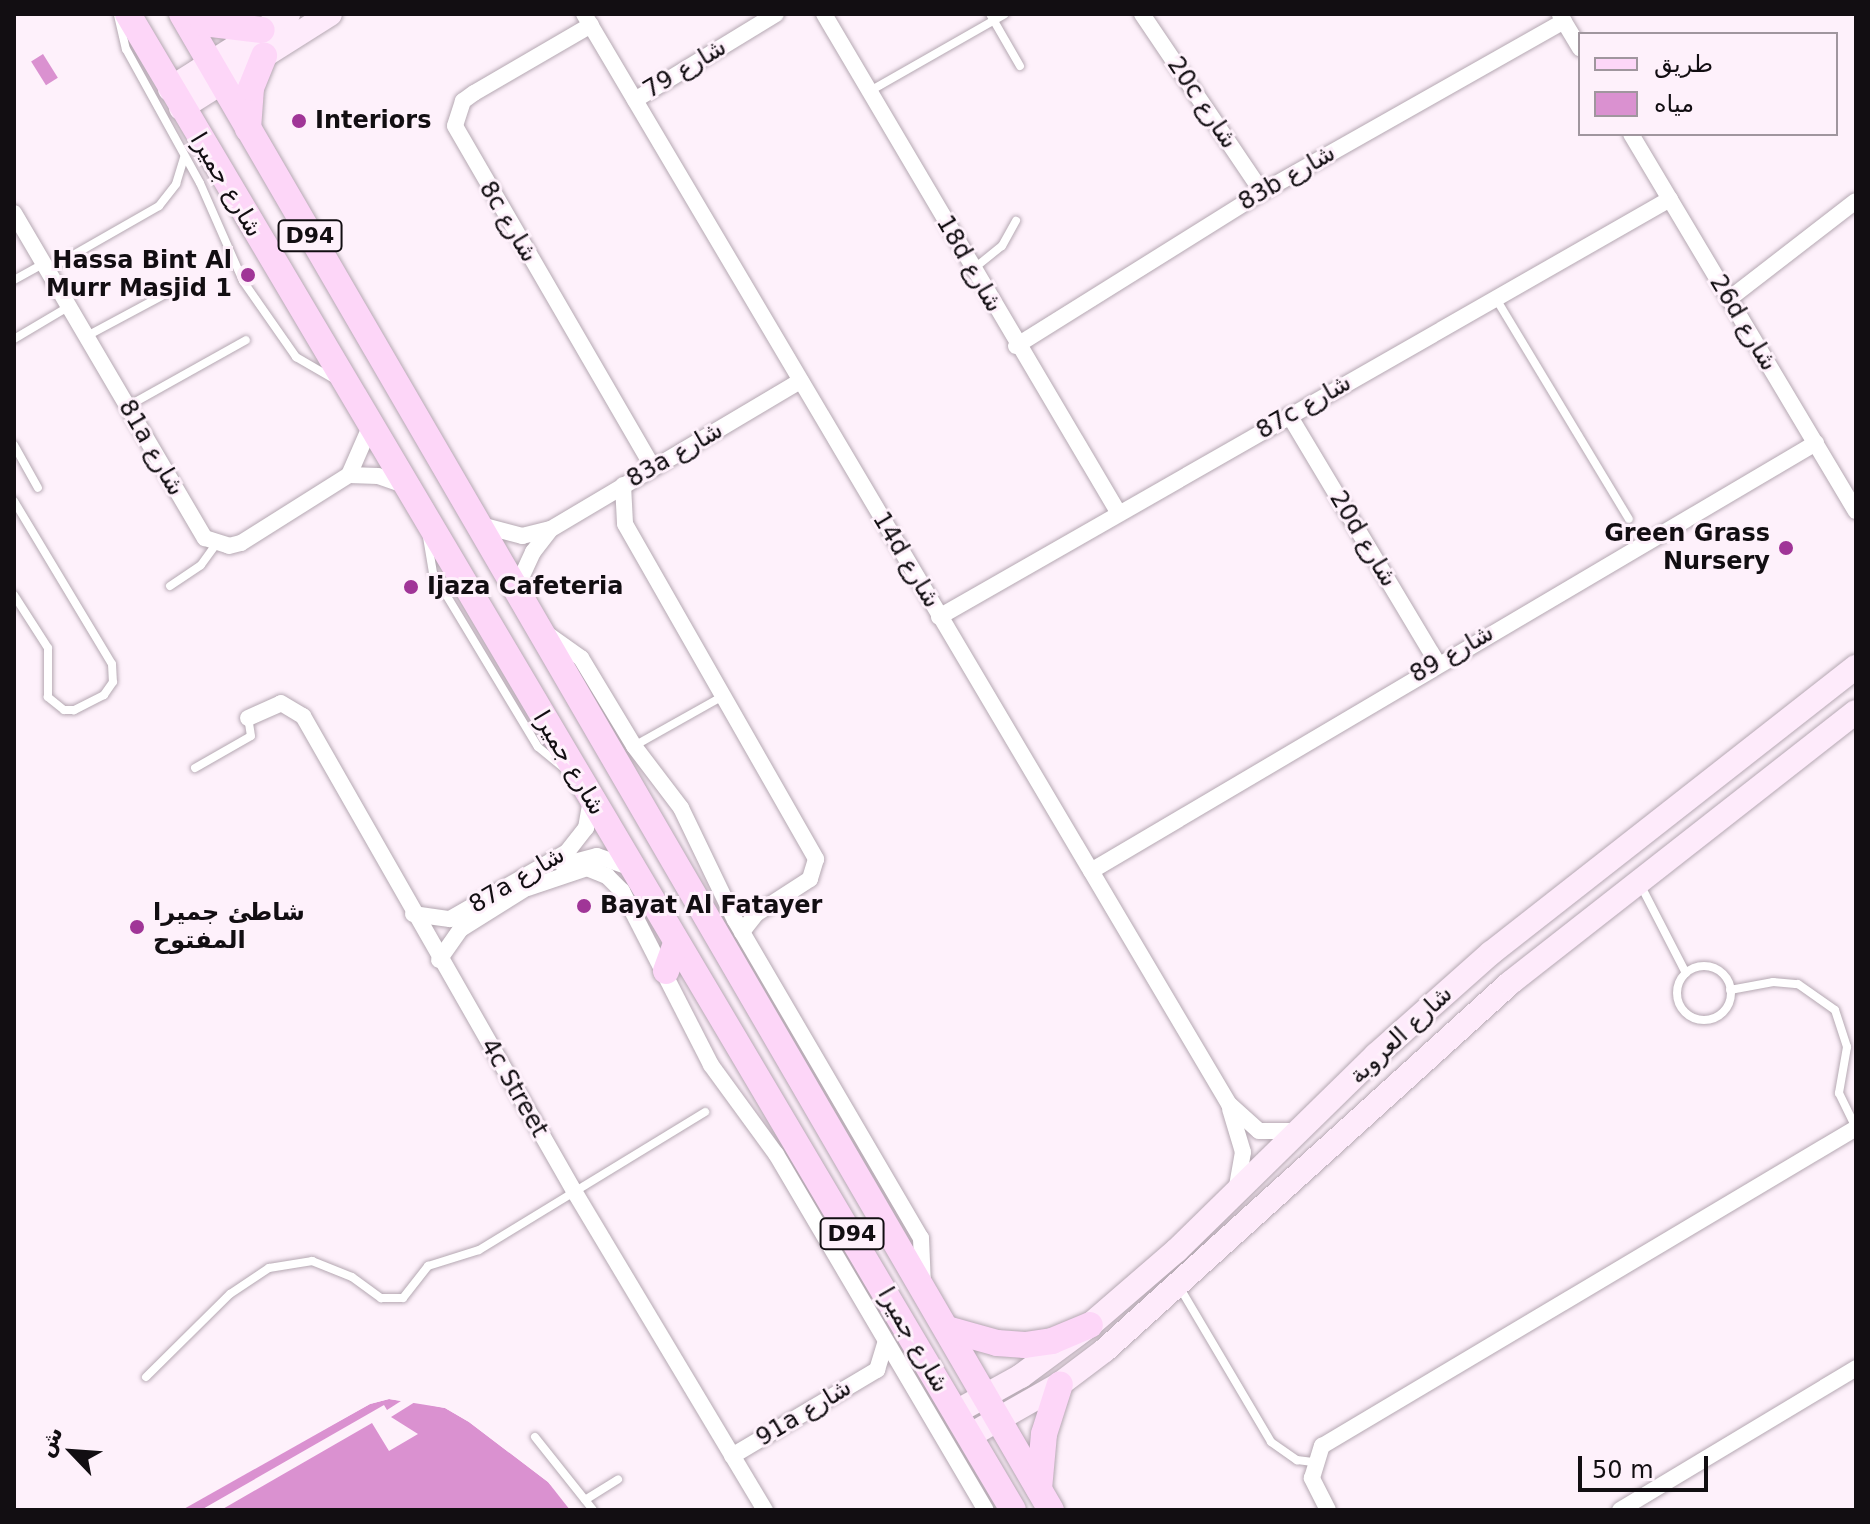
<!DOCTYPE html>
<html>
<head>
<meta charset="utf-8">
<style>
	body { margin:0 }
	#map { position:relative; width:1870px; height:1524px; overflow:hidden; background:#fef1fb; font-family:"DejaVu Sans","Noto Naskh Arabic",sans-serif }
	div>[style] { position:absolute }
	[style*='--x'] { left:calc(var(--x)*1px); top:calc(var(--y)*1px); width:calc(var(--w)*1px); rotate:calc(var(--a)*1deg) }
	.water>* { inset:0; background:#da91d0; transform-origin:0 0 }
	.pier>* { inset:0; background:#fef1fb }
	.roads { filter:drop-shadow(0 0 2px #b5a8b2) drop-shadow(0 0 2px #b5a8b2) }
	.lane>* { height:8px; margin:-4px; padding:0 4px; transform-origin:4px; border-radius:4px; background:#fff }
	.lane>.ring { margin:-4px; padding:0; box-sizing:content-box; background:none; border:8px solid #fff; border-radius:50% }
	.street>* { height:16px; margin:-8px; padding:0 8px; transform-origin:8px; border-radius:8px; background:#fff }
	.secondary>* { height:24px; margin:-12px; padding:0 12px; transform-origin:12px; border-radius:12px; background:#feebfb }
	.primary>* { height:26px; margin:-13px; padding:0 13px; transform-origin:13px; border-radius:13px; background:#fdd6f8 }
	.dots>* { width:22px; height:22px; translate:-50% -50%; box-sizing:border-box; border:4px solid #fef1fb; border-radius:50% }
	span { translate:-50% -50%; white-space:nowrap; text-align:center; line-height:1.15; -webkit-text-stroke:6px #fef1fb; paint-order:stroke }
	.shield-label span { padding:2px 6px; background:#fef1fb; border:2px solid; border-radius:6px; -webkit-text-stroke-width:0 }
	.shield-label { font-size:22px; color:#120e12; font-weight:700 }
	.street-label { font-size:24px; color:#120e12 }
	.poi-label { font-size:24px; color:#120e12; font-weight:700 }
	.left { translate:0 -50%; text-align:left }
	.right { translate:-100% -50%; text-align:right }
	.frame { position:absolute; inset:0; border:16px solid #120e12; pointer-events:none }
	.legend { position:absolute; left:1578px; top:32px; width:260px; height:104px; box-sizing:border-box; background:#fef1fb; border:2px solid #a0969e; margin:0; padding:10px 14px; list-style:none; font-size:24px; color:#120e12 }
	.legend li { display:flex; align-items:center; gap:16px; height:40px }
	.legend b { width:40px; border:2px solid #a0969e }
	.north { position:absolute; left:32px; top:1412px; width:80px; height:80px; -webkit-text-stroke:6px #fef1fb; paint-order:stroke; rotate:295deg; font-size:22px; font-weight:700; line-height:32px; text-align:center; color:#120e12 }
	.north::after { content:''; display:block; margin:auto; width:28px; height:36px; background:#120e12; clip-path:polygon(50% 0,100% 100%,50% 72%,0 100%) }
	.scale { position:absolute; left:1578px; top:1456px; width:130px; height:36px; box-sizing:border-box; border:4px solid #120e12; border-top:0; padding-left:10px; font-size:24px; line-height:28px; white-space:nowrap; color:#120e12; -webkit-text-stroke:6px #fef1fb; paint-order:stroke }
</style>
</head>
<body>
<div id="map">
	<div class="water">
		<div style="left:43px;top:54px;width:28px;height:14px;rotate:58deg"></div>
		<div style="clip-path:polygon(389px 1399px,445px 1408px,469px 1422px,548px 1482px,570px 1510px,182px 1510px,370px 1404px)"></div>
	</div>
	<div class="pier">
		<div style="clip-path:polygon(389px 1395px,446px 1405px,471px 1418px,551px 1479px,574px 1510px,548px 1482px,469px 1422px,445px 1408px,415px 1402px,391px 1417px,418px 1434px,389px 1451px,372px 1423px,221px 1510px,201px 1510px,384px 1405px,387px 1410px,401px 1401px,389px 1399px,370px 1404px,178px 1510px,368px 1401px)"></div>
	</div>
	<div class="roads">
		<div class="lane">
			<div style="--x:990;--y:14;--w:60;--a:60"></div>
			<div style="--x:118;--y:15;--w:35;--a:77"></div>
			<div style="--x:126;--y:49;--w:153;--a:61.1"></div>
			<div style="--x:200;--y:183;--w:107;--a:66.3"></div>
			<div style="--x:243;--y:281;--w:93;--a:55.1"></div>
			<div style="--x:296;--y:357;--w:50;--a:30.2"></div>
			<div style="--x:870;--y:91;--w:155;--a:-29.7"></div>
			<div style="--x:47;--y:270;--w:129;--a:-29.7"></div>
			<div style="--x:159;--y:206;--w:28;--a:-52"></div>
			<div style="--x:176;--y:184;--w:28;--a:-73"></div>
			<div style="--x:972;--y:270;--w:38;--a:-39"></div>
			<div style="--x:1002;--y:246;--w:29;--a:-61"></div>
			<div style="--x:14;--y:280;--w:33;--a:-29"></div>
			<div style="--x:1495;--y:297;--w:259;--a:58.9"></div>
			<div style="--x:87;--y:336;--w:95;--a:-28.2"></div>
			<div style="--x:14;--y:339;--w:63;--a:-30.7"></div>
			<div style="--x:128;--y:406;--w:135;--a:-29.2"></div>
			<div style="--x:14;--y:445;--w:49;--a:60.8"></div>
			<div style="--x:14;--y:501;--w:190;--a:59"></div>
			<div style="--x:112;--y:664;--w:18;--a:87"></div>
			<div style="--x:113;--y:682;--w:16;--a:125"></div>
			<div style="--x:104;--y:695;--w:34;--a:153"></div>
			<div style="--x:74;--y:710;--w:10;--a:180"></div>
			<div style="--x:64;--y:710;--w:21;--a:-141"></div>
			<div style="--x:48;--y:697;--w:49;--a:-90"></div>
			<div style="--x:48;--y:648;--w:63;--a:-122.7"></div>
			<div style="--x:426;--y:531;--w:43;--a:80.5"></div>
			<div style="--x:433;--y:573;--w:203;--a:58.9"></div>
			<div style="--x:538;--y:747;--w:35;--a:39"></div>
			<div style="--x:170;--y:586;--w:37;--a:-34"></div>
			<div style="--x:201;--y:565;--w:26;--a:-54"></div>
			<div style="--x:634;--y:746;--w:102;--a:-29.3"></div>
			<div style="--x:195;--y:768;--w:64;--a:-29.7"></div>
			<div style="--x:251;--y:736;--w:18;--a:-99"></div>
			<div style="--x:1641;--y:886;--w:98;--a:62.7"></div>
			<div class="ring" style="left:1677px;top:966px;width:46px;height:46px"></div>
			<div style="--x:1730;--y:990;--w:44;--a:-10.5"></div>
			<div style="--x:1773;--y:982;--w:25;--a:5"></div>
			<div style="--x:1798;--y:984;--w:45;--a:35.1"></div>
			<div style="--x:1835;--y:1010;--w:39;--a:72"></div>
			<div style="--x:1847;--y:1047;--w:47;--a:99.9"></div>
			<div style="--x:1839;--y:1093;--w:39;--a:64"></div>
			<div style="--x:1180;--y:1288;--w:179;--a:59.4"></div>
			<div style="--x:1271;--y:1442;--w:32;--a:35"></div>
			<div style="--x:1297;--y:1460;--w:16;--a:7"></div>
			<div style="--x:146;--y:1377;--w:118;--a:-44.7"></div>
			<div style="--x:230;--y:1294;--w:47;--a:-33.7"></div>
			<div style="--x:269;--y:1268;--w:44;--a:-9.2"></div>
			<div style="--x:312;--y:1261;--w:43;--a:21.8"></div>
			<div style="--x:352;--y:1277;--w:36;--a:36"></div>
			<div style="--x:381;--y:1298;--w:22;--a:0"></div>
			<div style="--x:403;--y:1298;--w:41;--a:-52"></div>
			<div style="--x:428;--y:1266;--w:53;--a:-17.4"></div>
			<div style="--x:479;--y:1250;--w:265;--a:-31.4"></div>
			<div style="--x:535;--y:1437;--w:93;--a:51.5"></div>
			<div style="--x:585;--y:1500;--w:39;--a:-32"></div>
		</div>
		<div class="street">
			<div style="--x:584;--y:14;--w:1267;--a:59.39"></div>
			<div style="--x:1229;--y:1104;--w:40;--a:42"></div>
			<div style="--x:1259;--y:1131;--w:39;--a:0"></div>
			<div style="--x:824;--y:14;--w:578;--a:59.44"></div>
			<div style="--x:1142;--y:14;--w:215;--a:56"></div>
			<div style="--x:1560;--y:15;--w:39;--a:59"></div>
			<div style="--x:591;--y:25;--w:135;--a:149.8"></div>
			<div style="--x:474;--y:93;--w:14;--a:144"></div>
			<div style="--x:463;--y:101;--w:26;--a:108"></div>
			<div style="--x:455;--y:126;--w:395;--a:59.9"></div>
			<div style="--x:635;--y:100;--w:165;--a:-31.4"></div>
			<div style="--x:1631;--y:134;--w:439;--a:59.2"></div>
			<div style="--x:14;--y:213;--w:377;--a:59.6"></div>
			<div style="--x:205;--y:538;--w:25;--a:18"></div>
			<div style="--x:229;--y:546;--w:12;--a:-14"></div>
			<div style="--x:241;--y:543;--w:128;--a:-32.2"></div>
			<div style="--x:349;--y:475;--w:52;--a:-66.4"></div>
			<div style="--x:1729;--y:299;--w:160;--a:-37.7"></div>
			<div style="--x:1016;--y:346;--w:290;--a:-32"></div>
			<div style="--x:1262;--y:192;--w:347;--a:-29.5"></div>
			<div style="--x:1289;--y:415;--w:288;--a:59.1"></div>
			<div style="--x:349;--y:475;--w:29;--a:2"></div>
			<div style="--x:378;--y:476;--w:28;--a:19"></div>
			<div style="--x:623;--y:485;--w:39;--a:87"></div>
			<div style="--x:625;--y:524;--w:386;--a:60.3"></div>
			<div style="--x:816;--y:859;--w:21;--a:107"></div>
			<div style="--x:810;--y:879;--w:64;--a:147.1"></div>
			<div style="--x:756;--y:914;--w:23;--a:128"></div>
			<div style="--x:477;--y:524;--w:47;--a:14.9"></div>
			<div style="--x:522;--y:536;--w:30;--a:-14"></div>
			<div style="--x:551;--y:529;--w:290;--a:-30.7"></div>
			<div style="--x:515;--y:591;--w:43;--a:-65.2"></div>
			<div style="--x:533;--y:552;--w:28;--a:-52"></div>
			<div style="--x:939;--y:617;--w:842;--a:-29.76"></div>
			<div style="--x:543;--y:631;--w:47;--a:35.4"></div>
			<div style="--x:581;--y:658;--w:103;--a:58.9"></div>
			<div style="--x:634;--y:746;--w:78;--a:52.8"></div>
			<div style="--x:681;--y:808;--w:124;--a:64.3"></div>
			<div style="--x:735;--y:920;--w:368;--a:59.7"></div>
			<div style="--x:921;--y:1238;--w:48;--a:87.6"></div>
			<div style="--x:248;--y:718;--w:36;--a:-24"></div>
			<div style="--x:281;--y:703;--w:26;--a:31"></div>
			<div style="--x:303;--y:716;--w:547;--a:60.29"></div>
			<div style="--x:574;--y:1191;--w:372;--a:59.1"></div>
			<div style="--x:563;--y:865;--w:35;--a:-15"></div>
			<div style="--x:597;--y:856;--w:36;--a:19"></div>
			<div style="--x:1091;--y:871;--w:842;--a:-30.56"></div>
			<div style="--x:528;--y:888;--w:62;--a:-18.7"></div>
			<div style="--x:587;--y:868;--w:22;--a:22"></div>
			<div style="--x:607;--y:876;--w:21;--a:45"></div>
			<div style="--x:622;--y:891;--w:195;--a:62.9"></div>
			<div style="--x:711;--y:1065;--w:110;--a:53.9"></div>
			<div style="--x:776;--y:1154;--w:413;--a:59.5"></div>
			<div style="--x:413;--y:914;--w:37;--a:8"></div>
			<div style="--x:450;--y:919;--w:135;--a:-29.8"></div>
			<div style="--x:567;--y:852;--w:31;--a:-52"></div>
			<div style="--x:586;--y:828;--w:27;--a:-80"></div>
			<div style="--x:439;--y:960;--w:38;--a:-55"></div>
			<div style="--x:461;--y:929;--w:89;--a:-32.1"></div>
			<div style="--x:1230;--y:1109;--w:45;--a:73.2"></div>
			<div style="--x:1243;--y:1152;--w:40;--a:100"></div>
			<div style="--x:732;--y:1456;--w:169;--a:-30.7"></div>
			<div style="--x:877;--y:1370;--w:30;--a:-73"></div>
			<div style="--x:1328;--y:1510;--w:36;--a:-117"></div>
			<div style="--x:1312;--y:1478;--w:34;--a:-73"></div>
			<div style="--x:1322;--y:1446;--w:622;--a:-30.77"></div>
			<div style="--x:1620;--y:1510;--w:275;--a:-31"></div>
		</div>
		<div class="secondary">
			<div style="--x:170;--y:89;--w:140;--a:-32.4"></div>
			<div style="--x:181;--y:108;--w:176;--a:-32.2"></div>
			<div style="--x:956;--y:1412;--w:74;--a:-29"></div>
			<div style="--x:1021;--y:1376;--w:86;--a:-36.5"></div>
			<div style="--x:1090;--y:1325;--w:115;--a:-40.8"></div>
			<div style="--x:1177;--y:1250;--w:279;--a:-44.4"></div>
			<div style="--x:1376;--y:1055;--w:154;--a:-41.6"></div>
			<div style="--x:1491;--y:953;--w:464;--a:-38.1"></div>
			<div style="--x:969;--y:1436;--w:105;--a:-29.7"></div>
			<div style="--x:1060;--y:1384;--w:56;--a:-37.1"></div>
			<div style="--x:1105;--y:1350;--w:547;--a:-42.18"></div>
			<div style="--x:1510;--y:983;--w:439;--a:-38.1"></div>
		</div>
		<div class="primary">
			<div style="--x:128;--y:14;--w:1738;--a:59.39"></div>
			<div style="--x:182;--y:14;--w:1730;--a:59.85"></div>
			<div style="--x:184;--y:14;--w:21;--a:25"></div>
			<div style="--x:203;--y:23;--w:59;--a:6.8"></div>
			<div style="--x:248;--y:129;--w:41;--a:-85.8"></div>
			<div style="--x:251;--y:88;--w:35;--a:-68"></div>
			<div style="--x:666;--y:971;--w:29;--a:-70"></div>
			<div style="--x:947;--y:1329;--w:52;--a:15.6"></div>
			<div style="--x:997;--y:1343;--w:28;--a:4"></div>
			<div style="--x:1025;--y:1345;--w:27;--a:-8"></div>
			<div style="--x:1052;--y:1341;--w:41;--a:-22.8"></div>
			<div style="--x:1039;--y:1489;--w:55;--a:-84.8"></div>
			<div style="--x:1044;--y:1434;--w:52;--a:-72.3"></div>
		</div>
	</div>
	<div class="dots">
		<div style="left:299px;top:121px;background:#a03597"></div>
		<div style="left:248px;top:275px;background:#a03597"></div>
		<div style="left:1786px;top:548px;background:#a03597"></div>
		<div style="left:411px;top:587px;background:#a03597"></div>
		<div style="left:584px;top:906px;background:#a03597"></div>
		<div style="left:137px;top:927px;background:#a03597"></div>
	</div>
	<div class="shield-label">
		<span style="left:310px;top:236px">D94</span>
		<span style="left:852px;top:1234px">D94</span>
	</div>
	<div class="street-label">
		<span style="left:685px;top:69px;rotate:-31deg">شارع 79</span>
		<span style="left:1202px;top:103px;rotate:56deg">20c شارع</span>
		<span style="left:1287px;top:178px;rotate:-30deg">83b شارع</span>
		<span style="left:226px;top:185px;rotate:59deg">شارع جميرا</span>
		<span style="left:508px;top:222px;rotate:59deg">8c شارع</span>
		<span style="left:969px;top:264px;rotate:60deg">18d شارع</span>
		<span style="left:1743px;top:323px;rotate:59deg">26d شارع</span>
		<span style="left:1304px;top:407px;rotate:-30deg">87c شارع</span>
		<span style="left:151px;top:448px;rotate:60deg">81a شارع</span>
		<span style="left:675px;top:455px;rotate:-30deg">83a شارع</span>
		<span style="left:1363px;top:539px;rotate:59deg">20d شارع</span>
		<span style="left:906px;top:560px;rotate:59deg">14d شارع</span>
		<span style="left:1452px;top:654px;rotate:-30deg">شارع 89</span>
		<span style="left:569px;top:763px;rotate:59deg">شارع جميرا</span>
		<span style="left:517px;top:880px;rotate:-31deg">87a شارع</span>
		<span style="left:1401px;top:1035px;rotate:-43deg">شارع العروبة</span>
		<span style="left:514px;top:1088px;rotate:60deg">4c Street</span>
		<span style="left:913px;top:1340px;rotate:60deg">شارع جميرا</span>
		<span style="left:804px;top:1413px;rotate:-31deg">91a شارع</span>
	</div>
	<div class="poi-label">
		<span class="left" style="left:315px;top:121px">Interiors</span>
		<span class="right" style="left:232px;top:275px">Hassa Bint Al<br>Murr Masjid 1</span>
		<span class="right" style="left:1770px;top:548px">Green Grass<br>Nursery</span>
		<span class="left" style="left:427px;top:587px">Ijaza Cafeteria</span>
		<span class="left" style="left:600px;top:906px">Bayat Al Fatayer</span>
		<span class="left" style="left:153px;top:927px">شاطئ جميرا<br>المفتوح</span>
	</div>
	<div class="frame"></div>
	<ul class="legend">
	<li><b style="height:10px;background:#fdd6f8"></b>طريق</li>
	<li><b style="height:22px;background:#da91d0"></b>مياه</li>
	</ul>
	<div class="north">ش</div>
	<div class="scale">50 m</div>
</div>
</body>
</html>
